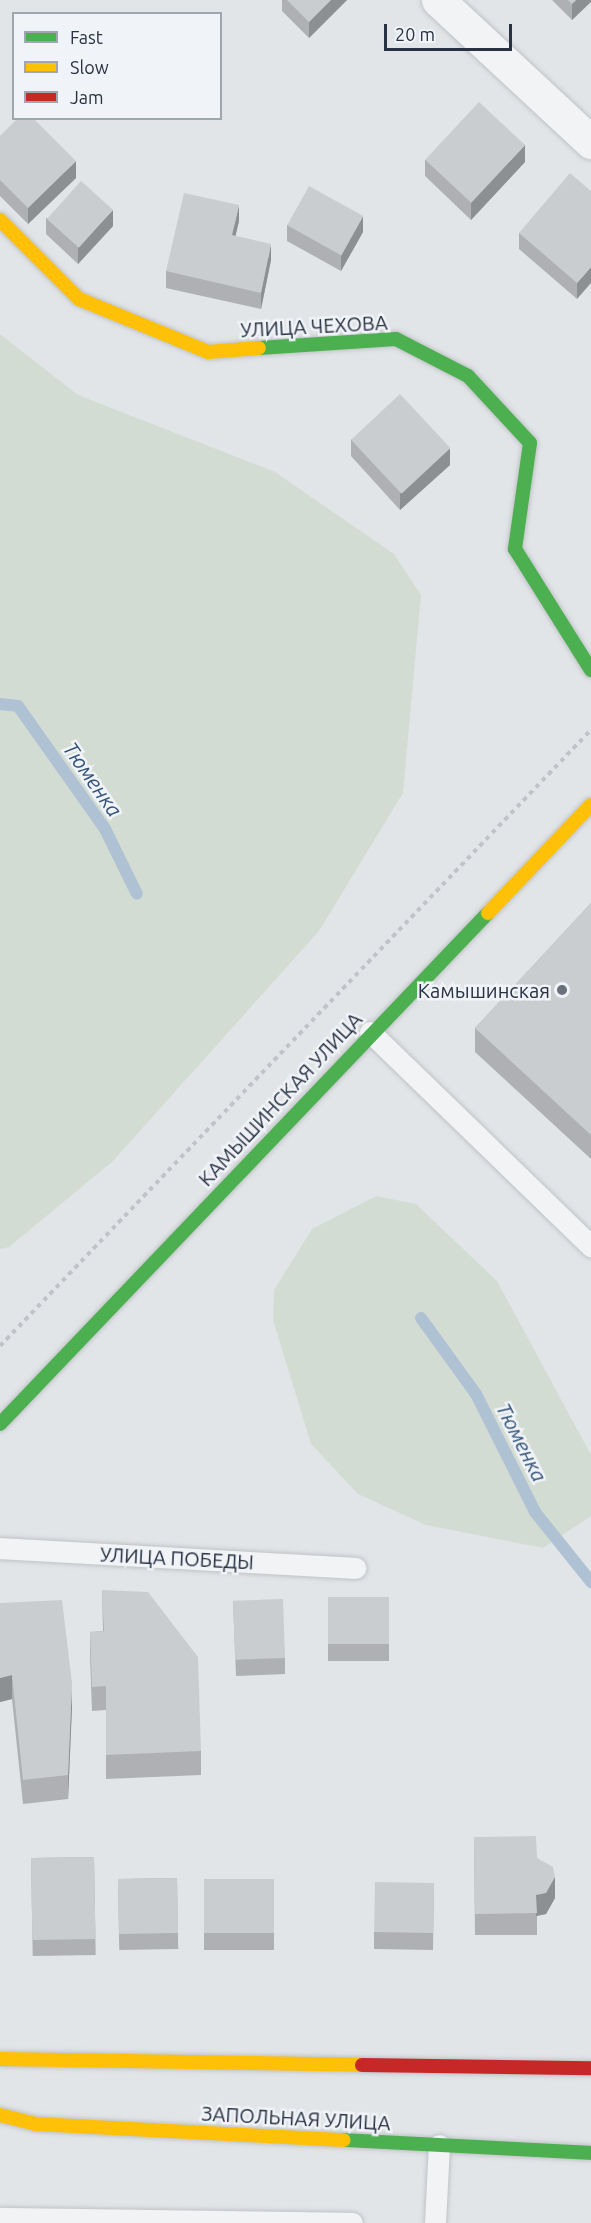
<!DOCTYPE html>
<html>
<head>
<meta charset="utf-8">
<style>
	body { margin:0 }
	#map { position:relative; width:591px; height:2223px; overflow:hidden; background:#e2e5e8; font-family:Ubuntu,sans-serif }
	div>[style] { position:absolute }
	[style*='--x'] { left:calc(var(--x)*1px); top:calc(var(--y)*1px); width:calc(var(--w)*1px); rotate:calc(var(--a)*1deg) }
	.green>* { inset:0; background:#d3dcd3 }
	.stream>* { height:12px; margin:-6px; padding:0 6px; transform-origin:6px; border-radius:6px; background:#afc2d4 }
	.path>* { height:4px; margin-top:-2px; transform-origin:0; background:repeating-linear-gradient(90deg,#c1c3c8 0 4.5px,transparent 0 9px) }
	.roads { filter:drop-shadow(0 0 2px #c0c3c6) drop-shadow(0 0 2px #c0c3c6) }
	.lane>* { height:21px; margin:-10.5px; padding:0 10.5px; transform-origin:10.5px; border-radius:10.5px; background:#f2f3f4 }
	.street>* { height:33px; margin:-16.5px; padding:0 16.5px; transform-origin:16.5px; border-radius:16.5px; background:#f2f3f4 }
	.fast>* { height:14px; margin:-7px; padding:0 7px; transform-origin:7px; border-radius:7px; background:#4caf50 }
	.slow>* { height:14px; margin:-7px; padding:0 7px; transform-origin:7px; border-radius:7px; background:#ffc107 }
	.jam>* { height:14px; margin:-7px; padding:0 7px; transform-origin:7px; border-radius:7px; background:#c62828 }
	.wall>* { inset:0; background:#aeb0b3; transform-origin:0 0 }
	.shaded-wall>* { inset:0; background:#8d9092 }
	.building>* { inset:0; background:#cacdd0; transform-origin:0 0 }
	.dots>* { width:16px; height:16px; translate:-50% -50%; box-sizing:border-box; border:3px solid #f0f3f7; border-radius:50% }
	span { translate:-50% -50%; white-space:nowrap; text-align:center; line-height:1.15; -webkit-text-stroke:5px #f0f3f7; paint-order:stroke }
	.street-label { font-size:20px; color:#283242 }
	.poi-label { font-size:20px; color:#283242 }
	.right { translate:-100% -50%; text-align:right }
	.water-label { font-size:21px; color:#305178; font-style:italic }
	.legend { position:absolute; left:12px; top:12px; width:210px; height:108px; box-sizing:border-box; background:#f0f3f7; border:2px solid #a0a6af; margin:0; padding:8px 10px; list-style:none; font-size:18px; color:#283242 }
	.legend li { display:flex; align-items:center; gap:12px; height:30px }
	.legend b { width:30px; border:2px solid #a0a6af }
	.scale { position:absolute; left:384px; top:24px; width:128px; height:27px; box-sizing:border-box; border:3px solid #283242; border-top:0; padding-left:8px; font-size:18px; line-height:21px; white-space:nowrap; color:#283242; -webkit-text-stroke:4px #f0f3f7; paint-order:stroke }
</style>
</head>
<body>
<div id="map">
	<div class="green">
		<div style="clip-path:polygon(0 334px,78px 395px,275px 472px,394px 554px,421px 595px,403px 793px,319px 931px,113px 1161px,9px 1247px,0 1249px)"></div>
		<div style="clip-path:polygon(376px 1196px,416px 1204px,497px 1281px,591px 1455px,591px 1516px,543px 1548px,426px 1525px,358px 1494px,311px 1444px,273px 1320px,274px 1290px,312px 1229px)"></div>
	</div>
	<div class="stream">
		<div style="--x:0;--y:704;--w:18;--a:6"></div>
		<div style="--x:18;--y:706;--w:151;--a:54.7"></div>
		<div style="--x:105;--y:829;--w:72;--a:63.8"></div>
		<div style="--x:421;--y:1318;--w:94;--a:54.1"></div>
		<div style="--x:476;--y:1394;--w:132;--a:63.4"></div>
		<div style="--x:535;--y:1512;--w:90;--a:51.3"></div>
	</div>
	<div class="path">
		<div style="--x:0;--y:1346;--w:854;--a:-46.19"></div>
	</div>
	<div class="roads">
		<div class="lane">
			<div style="--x:370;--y:1032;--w:308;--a:44.1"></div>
			<div style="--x:0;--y:1548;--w:356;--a:3.2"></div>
			<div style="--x:0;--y:2218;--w:352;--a:0.8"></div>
			<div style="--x:435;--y:2223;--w:78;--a:-87.1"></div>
		</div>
		<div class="street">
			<div style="--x:438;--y:0;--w:209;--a:42.9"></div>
		</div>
		<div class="fast">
			<div style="--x:259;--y:348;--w:137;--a:-3.8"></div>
			<div style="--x:396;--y:339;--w:81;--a:27.2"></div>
			<div style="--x:468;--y:376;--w:91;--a:47.2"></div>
			<div style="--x:530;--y:443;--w:107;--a:98.1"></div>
			<div style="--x:515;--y:549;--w:143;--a:57.9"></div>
			<div style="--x:0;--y:1424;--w:707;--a:-46.32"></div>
			<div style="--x:344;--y:2140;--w:247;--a:3"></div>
		</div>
		<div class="slow">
			<div style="--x:0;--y:220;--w:112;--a:45"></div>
			<div style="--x:79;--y:299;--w:139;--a:22.3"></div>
			<div style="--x:208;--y:352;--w:51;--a:-4.5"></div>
			<div style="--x:488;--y:913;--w:149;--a:-46.4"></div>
			<div style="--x:0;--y:2059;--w:362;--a:0.9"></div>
			<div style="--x:0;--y:2115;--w:37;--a:14"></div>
			<div style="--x:36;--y:2124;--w:308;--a:3"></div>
		</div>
		<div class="jam">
			<div style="--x:362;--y:2065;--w:229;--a:0.8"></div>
		</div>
	</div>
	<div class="wall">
		<div style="clip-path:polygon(282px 0,347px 0,309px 38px,282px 11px)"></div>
		<div style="clip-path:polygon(552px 0,591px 0,572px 20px)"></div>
		<div style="clip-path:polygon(0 136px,76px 178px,28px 224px,0 196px)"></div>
		<div style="clip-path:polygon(425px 160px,525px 162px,471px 220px,425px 176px)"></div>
		<div style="clip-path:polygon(591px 191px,577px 299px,519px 249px,519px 233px)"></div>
		<div style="clip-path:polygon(46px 218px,113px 226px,78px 264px,46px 234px)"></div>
		<div style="clip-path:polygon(239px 221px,235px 236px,271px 260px,261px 309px,166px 288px,166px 271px)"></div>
		<div style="clip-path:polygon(287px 225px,363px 232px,341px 271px,287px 241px)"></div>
		<div style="clip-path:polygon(351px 439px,450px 465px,400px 510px,351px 456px)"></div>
		<div style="clip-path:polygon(591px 903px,591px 1159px,475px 1052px,475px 1028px)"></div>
		<div style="clip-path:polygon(102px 1590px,201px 1751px,201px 1775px,106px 1779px,106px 1710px,92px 1711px,90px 1656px,90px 1632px,103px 1631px)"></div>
		<div style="left:328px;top:1597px;width:61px;height:64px"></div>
		<div style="clip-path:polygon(233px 1601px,285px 1658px,285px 1674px,236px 1676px)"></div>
		<div style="clip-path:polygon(0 1603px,72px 1707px,68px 1799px,23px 1804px,12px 1699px,0 1702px)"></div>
		<div style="clip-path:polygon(474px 1837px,537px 1858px,555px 1898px,546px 1914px,537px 1916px,537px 1935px,475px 1935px)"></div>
		<div style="left:94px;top:1857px;width:98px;height:63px;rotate:89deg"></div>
		<div style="left:177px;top:1878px;width:71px;height:59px;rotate:89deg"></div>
		<div style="left:204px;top:1879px;width:70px;height:71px"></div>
		<div style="clip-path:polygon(434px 1883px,433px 1950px,374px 1949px,374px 1932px)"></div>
	</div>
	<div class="shaded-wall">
		<div style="clip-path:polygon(331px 0,347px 0,309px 38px,309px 22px)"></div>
		<div style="clip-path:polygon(576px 0,591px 0,591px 2px,572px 20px,572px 4px)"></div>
		<div style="clip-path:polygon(525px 145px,525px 162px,471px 220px,471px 203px)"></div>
		<div style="clip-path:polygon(76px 161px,76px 178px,28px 224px,28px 208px)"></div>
		<div style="clip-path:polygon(239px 205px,239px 221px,232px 251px,232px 235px)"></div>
		<div style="clip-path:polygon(113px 210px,113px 226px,78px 264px,78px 247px)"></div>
		<div style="clip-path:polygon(363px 216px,363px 232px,341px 271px,341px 255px)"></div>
		<div style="clip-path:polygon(271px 244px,271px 260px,261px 309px,261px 293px)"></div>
		<div style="clip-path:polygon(591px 267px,591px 283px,577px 299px,577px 283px)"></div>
		<div style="clip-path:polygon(450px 448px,450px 465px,400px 510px,400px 493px)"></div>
		<div style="clip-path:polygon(12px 1675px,12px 1699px,0 1702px,0 1678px)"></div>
		<div style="clip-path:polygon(72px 1683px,72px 1707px,68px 1799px,68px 1775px)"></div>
		<div style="clip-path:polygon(555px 1877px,555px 1898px,546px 1914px,536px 1916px,536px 1895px)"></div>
	</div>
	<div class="building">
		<div style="clip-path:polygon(287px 0,331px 0,309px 22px)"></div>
		<div style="clip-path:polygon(568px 0,576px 0,572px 4px)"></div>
		<div style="left:479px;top:102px;width:63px;height:79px;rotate:43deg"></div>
		<div style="clip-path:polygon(18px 118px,33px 118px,76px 161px,28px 208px,0 180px,0 136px)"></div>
		<div style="clip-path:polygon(570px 173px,591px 191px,591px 267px,577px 283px,519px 233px)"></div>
		<div style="left:81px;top:181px;width:43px;height:51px;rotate:42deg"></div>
		<div style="left:309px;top:186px;width:62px;height:45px;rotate:29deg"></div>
		<div style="clip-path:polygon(184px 193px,239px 205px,232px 235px,271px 244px,261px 293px,166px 271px)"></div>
		<div style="left:400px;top:394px;width:74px;height:67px;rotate:47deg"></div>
		<div style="clip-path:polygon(591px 903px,591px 1135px,475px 1028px)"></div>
		<div style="clip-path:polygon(102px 1590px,148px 1592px,198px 1657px,201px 1751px,106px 1755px,106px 1686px,92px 1687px,90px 1632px,104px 1631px)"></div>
		<div style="left:328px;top:1597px;width:61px;height:47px"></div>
		<div style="left:283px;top:1599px;width:59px;height:50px;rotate:88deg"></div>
		<div style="clip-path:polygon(62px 1600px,72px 1683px,68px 1775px,23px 1780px,12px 1675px,0 1678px,0 1603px)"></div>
		<div style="clip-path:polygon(536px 1836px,537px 1858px,553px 1867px,555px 1877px,546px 1893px,536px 1895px,537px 1913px,475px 1914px,474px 1837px)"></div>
		<div style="left:94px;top:1857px;width:82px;height:63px;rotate:89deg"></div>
		<div style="left:177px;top:1878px;width:55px;height:59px;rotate:89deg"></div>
		<div style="left:204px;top:1879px;width:70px;height:54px"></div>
		<div style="left:375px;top:1882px;width:59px;height:50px;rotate:1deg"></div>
	</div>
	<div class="dots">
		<div style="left:562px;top:990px;background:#69717c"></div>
	</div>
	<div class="street-label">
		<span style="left:314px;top:326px;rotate:-3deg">УЛИЦА ЧЕХОВА</span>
		<span style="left:280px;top:1099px;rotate:-47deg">КАМЫШИНСКАЯ УЛИЦА</span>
		<span style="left:177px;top:1558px;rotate:3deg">УЛИЦА ПОБЕДЫ</span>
		<span style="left:296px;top:2118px;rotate:3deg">ЗАПОЛЬНАЯ УЛИЦА</span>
	</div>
	<div class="poi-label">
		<span class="right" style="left:550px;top:990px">Камышинская</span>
	</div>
	<div class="water-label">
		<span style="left:93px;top:779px;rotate:55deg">Тюменка</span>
		<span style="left:522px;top:1442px;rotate:63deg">Тюменка</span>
	</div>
	<ul class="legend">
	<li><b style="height:8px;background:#4caf50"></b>Fast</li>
	<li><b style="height:8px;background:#ffc107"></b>Slow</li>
	<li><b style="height:8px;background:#c62828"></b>Jam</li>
	</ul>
	<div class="scale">20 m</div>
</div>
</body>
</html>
